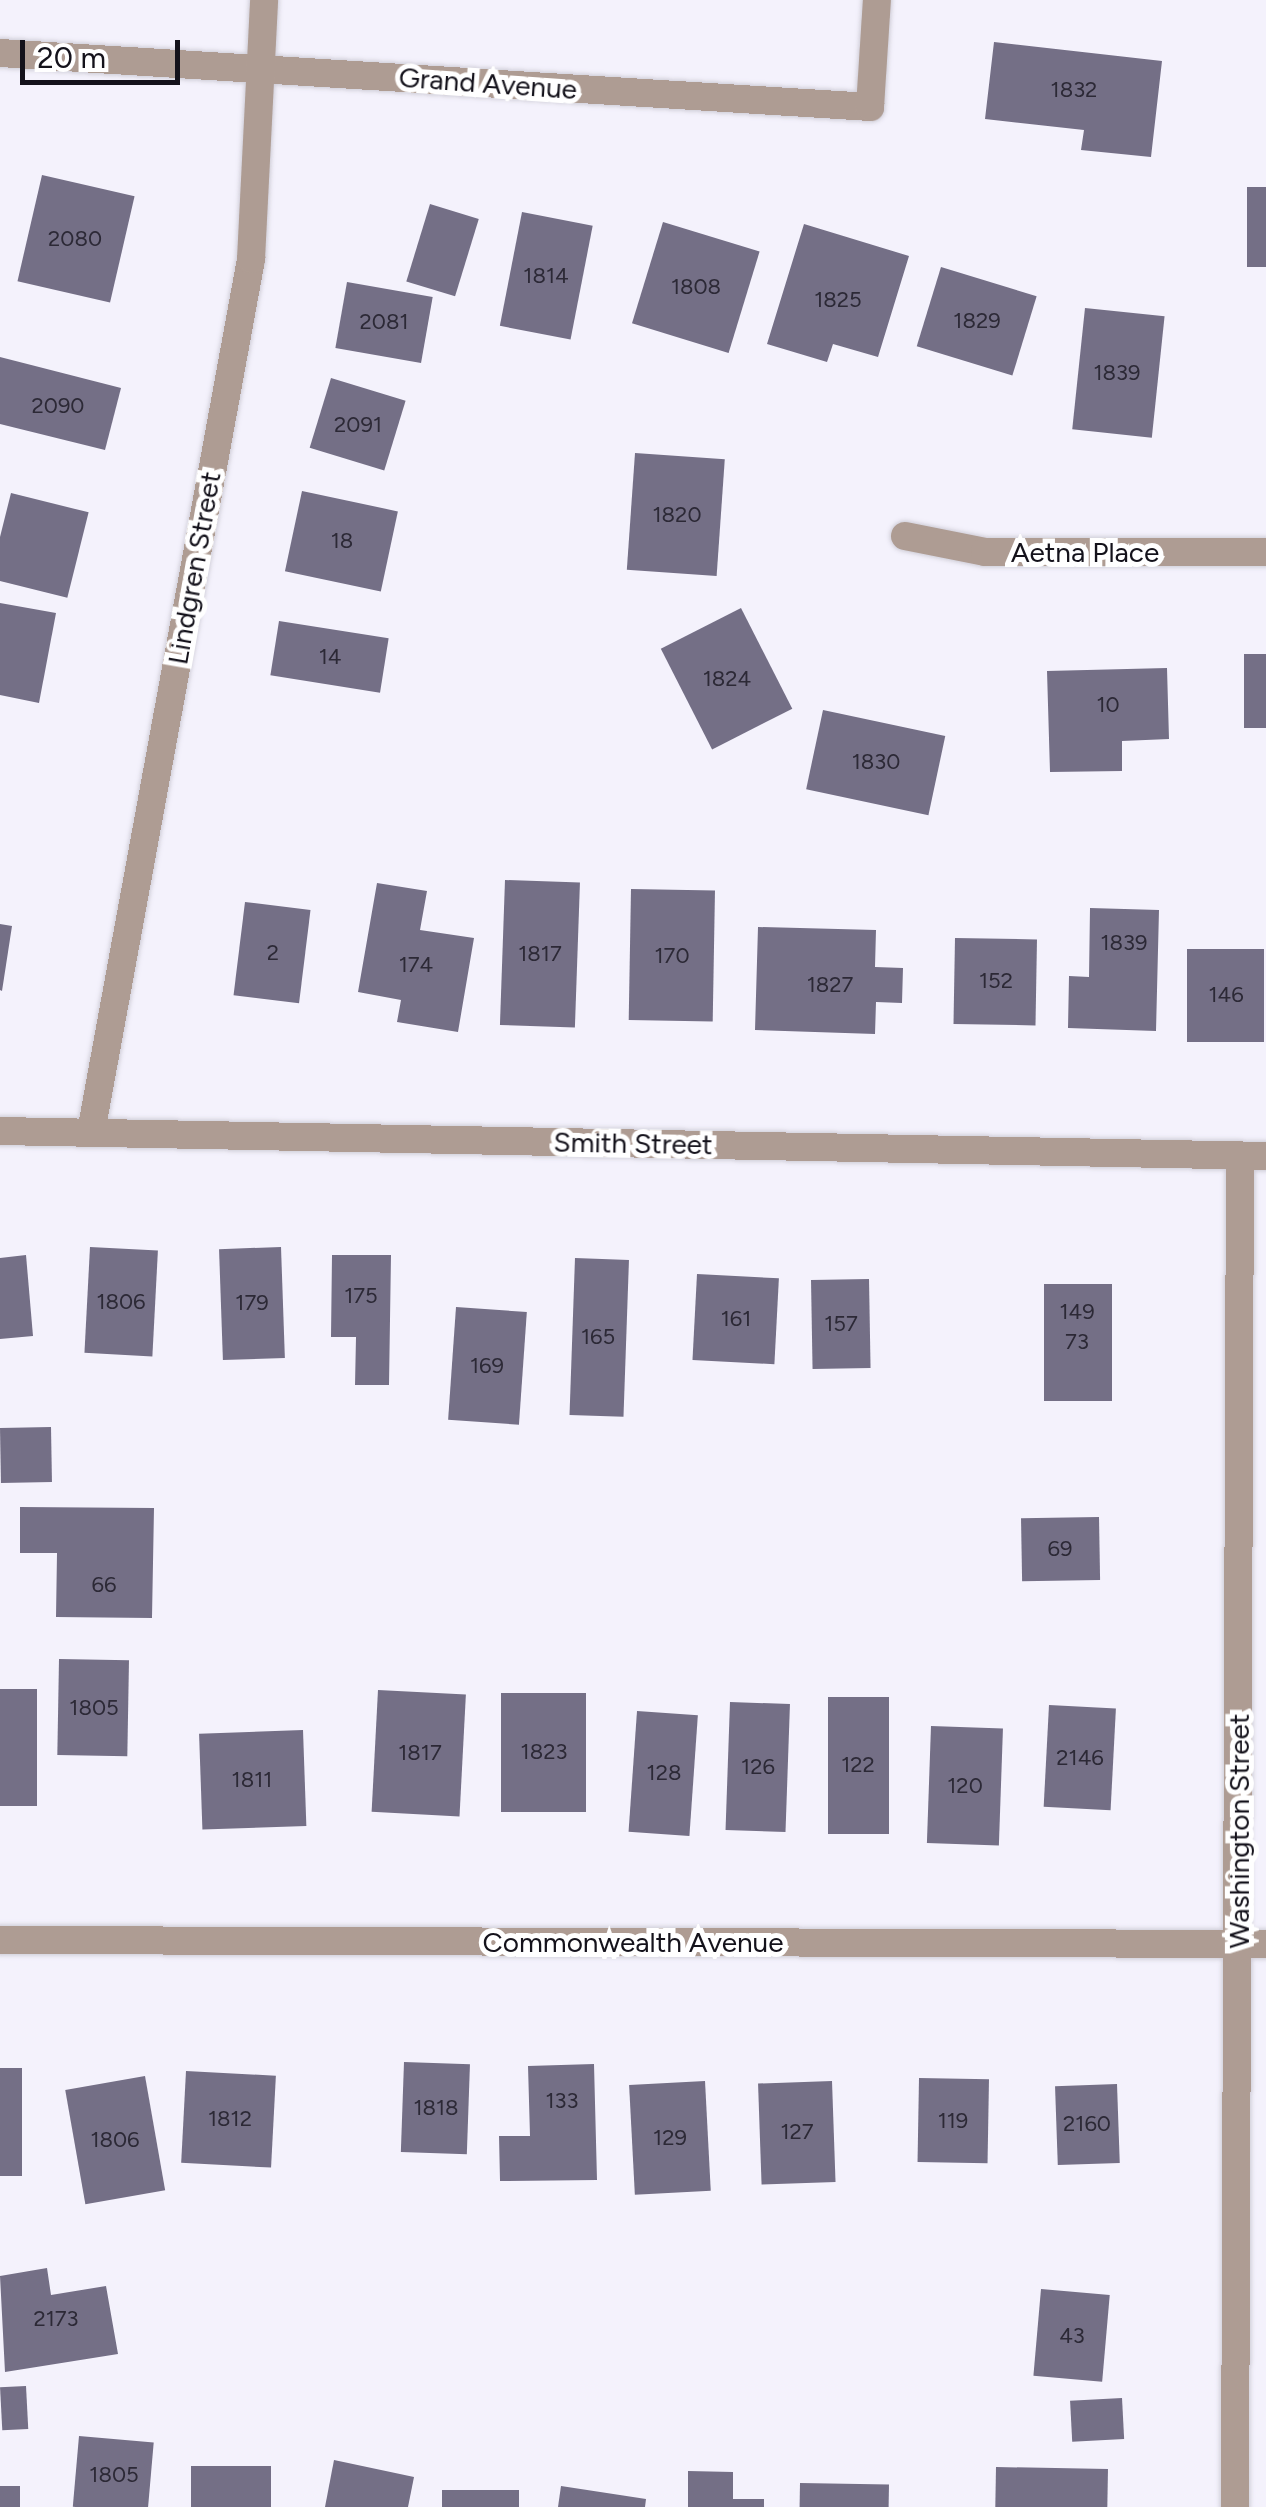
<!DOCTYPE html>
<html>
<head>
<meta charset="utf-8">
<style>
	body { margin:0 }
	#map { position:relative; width:1266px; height:2507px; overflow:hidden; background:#f4f2fc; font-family:Figtree,sans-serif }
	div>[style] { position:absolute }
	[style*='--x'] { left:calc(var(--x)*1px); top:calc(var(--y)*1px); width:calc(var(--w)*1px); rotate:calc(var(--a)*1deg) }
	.building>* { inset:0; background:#746f86; transform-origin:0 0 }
	.roads { filter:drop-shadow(0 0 2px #d0ced8) drop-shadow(0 0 2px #d0ced8) }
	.minor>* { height:28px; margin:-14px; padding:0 14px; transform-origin:14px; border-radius:14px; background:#ae9c93 }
	.tertiary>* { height:28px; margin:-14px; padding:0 14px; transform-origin:14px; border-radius:14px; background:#ae9c93 }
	span { translate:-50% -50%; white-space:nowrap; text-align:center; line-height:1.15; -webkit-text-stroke:10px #fff; paint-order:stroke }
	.number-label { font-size:22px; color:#2c2936 }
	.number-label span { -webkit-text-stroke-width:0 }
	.street-label { font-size:28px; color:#14121b }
	.scale { position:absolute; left:20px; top:40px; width:160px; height:45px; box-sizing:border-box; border:5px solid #14121b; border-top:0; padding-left:12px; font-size:30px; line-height:35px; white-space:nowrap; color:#14121b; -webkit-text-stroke:8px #fff; paint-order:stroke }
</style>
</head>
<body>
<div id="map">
	<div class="building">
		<div style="clip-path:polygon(994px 42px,1162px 61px,1151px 157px,1081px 150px,1084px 130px,985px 119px)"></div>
		<div style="left:42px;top:175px;width:95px;height:109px;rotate:13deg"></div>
		<div style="left:1247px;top:187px;width:19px;height:80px"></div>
		<div style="left:430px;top:204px;width:51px;height:81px;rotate:17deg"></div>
		<div style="left:522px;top:212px;width:72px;height:116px;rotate:11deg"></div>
		<div style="left:663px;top:222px;width:101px;height:106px;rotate:17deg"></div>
		<div style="clip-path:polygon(804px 224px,909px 256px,878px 357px,833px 344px,827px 362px,767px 344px)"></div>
		<div style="left:941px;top:267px;width:100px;height:83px;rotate:17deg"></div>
		<div style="left:347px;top:282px;width:87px;height:67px;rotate:10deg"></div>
		<div style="left:1085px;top:308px;width:80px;height:122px;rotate:6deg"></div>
		<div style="clip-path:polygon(0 357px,121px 388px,105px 450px,0 424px)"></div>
		<div style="left:331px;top:378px;width:78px;height:73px;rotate:17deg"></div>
		<div style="left:635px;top:453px;width:90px;height:117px;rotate:4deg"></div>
		<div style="left:302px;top:491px;width:98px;height:82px;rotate:12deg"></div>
		<div style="left:11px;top:493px;width:80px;height:88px;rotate:14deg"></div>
		<div style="clip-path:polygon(0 603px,56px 613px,39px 703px,0 695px)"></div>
		<div style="left:741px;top:608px;width:113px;height:90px;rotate:63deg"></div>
		<div style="left:279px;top:621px;width:111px;height:55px;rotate:9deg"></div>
		<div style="left:1266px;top:654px;width:74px;height:22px;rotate:90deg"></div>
		<div style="clip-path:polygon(1167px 668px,1169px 739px,1122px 741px,1122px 771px,1050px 772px,1047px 671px)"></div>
		<div style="left:823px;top:710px;width:125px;height:81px;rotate:12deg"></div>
		<div style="left:505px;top:880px;width:75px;height:145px;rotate:2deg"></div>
		<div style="clip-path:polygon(377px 883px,427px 891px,420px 930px,474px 938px,458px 1032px,397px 1022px,401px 1000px,358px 992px)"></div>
		<div style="left:631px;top:889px;width:84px;height:131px;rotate:1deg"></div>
		<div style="left:245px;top:902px;width:66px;height:94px;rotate:7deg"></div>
		<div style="clip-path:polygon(1090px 908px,1159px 910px,1156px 1031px,1068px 1028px,1069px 976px,1089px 977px)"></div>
		<div style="clip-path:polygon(0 924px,12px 926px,2px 991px,0 990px)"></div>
		<div style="clip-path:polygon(758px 927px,876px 930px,875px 967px,903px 968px,902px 1003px,876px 1002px,875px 1034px,755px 1030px)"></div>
		<div style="left:955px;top:938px;width:82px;height:86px;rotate:1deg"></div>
		<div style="left:1187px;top:949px;width:77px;height:93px"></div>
		<div style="left:90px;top:1247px;width:68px;height:106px;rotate:3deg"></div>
		<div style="left:281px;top:1247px;width:111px;height:62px;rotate:88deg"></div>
		<div style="clip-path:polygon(26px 1255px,33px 1336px,0 1339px,0 1258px)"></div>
		<div style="clip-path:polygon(332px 1255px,391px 1255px,389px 1385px,355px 1385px,356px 1337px,331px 1337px)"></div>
		<div style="left:575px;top:1258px;width:54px;height:157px;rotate:2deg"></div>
		<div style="left:697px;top:1274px;width:82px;height:86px;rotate:3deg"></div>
		<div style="left:869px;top:1279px;width:89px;height:58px;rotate:89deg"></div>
		<div style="left:1044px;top:1284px;width:68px;height:117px"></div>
		<div style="left:456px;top:1307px;width:71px;height:113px;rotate:4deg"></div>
		<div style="left:51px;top:1427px;width:55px;height:51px;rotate:89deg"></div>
		<div style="clip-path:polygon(20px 1507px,154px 1508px,152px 1618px,56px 1617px,57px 1553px,20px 1553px)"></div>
		<div style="left:1099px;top:1517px;width:63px;height:78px;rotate:89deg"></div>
		<div style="left:59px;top:1659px;width:70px;height:96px;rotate:1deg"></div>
		<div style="left:0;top:1689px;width:37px;height:117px"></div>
		<div style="left:378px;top:1690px;width:88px;height:122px;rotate:3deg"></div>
		<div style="left:501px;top:1693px;width:85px;height:119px"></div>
		<div style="left:828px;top:1697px;width:61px;height:137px"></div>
		<div style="left:730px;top:1702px;width:60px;height:128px;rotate:2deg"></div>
		<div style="left:1049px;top:1705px;width:67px;height:102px;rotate:3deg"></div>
		<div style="left:637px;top:1711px;width:61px;height:121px;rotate:4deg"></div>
		<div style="left:931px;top:1726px;width:72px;height:117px;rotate:2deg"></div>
		<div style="left:303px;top:1730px;width:96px;height:104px;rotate:88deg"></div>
		<div style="left:404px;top:2062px;width:66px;height:90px;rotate:2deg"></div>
		<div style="clip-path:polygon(594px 2064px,597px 2180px,500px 2181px,499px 2136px,530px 2136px,528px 2066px)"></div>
		<div style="left:0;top:2068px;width:22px;height:108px"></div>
		<div style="left:186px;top:2071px;width:90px;height:92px;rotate:3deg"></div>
		<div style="left:145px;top:2076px;width:116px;height:81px;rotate:80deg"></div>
		<div style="left:919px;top:2078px;width:70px;height:84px;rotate:1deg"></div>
		<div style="left:705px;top:2081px;width:110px;height:76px;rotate:87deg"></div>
		<div style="left:832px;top:2081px;width:101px;height:74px;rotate:88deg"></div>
		<div style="left:1117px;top:2084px;width:79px;height:62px;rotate:88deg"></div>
		<div style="clip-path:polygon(47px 2268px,51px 2295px,106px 2286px,118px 2354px,5px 2372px,0 2276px)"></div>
		<div style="left:1041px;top:2289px;width:69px;height:87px;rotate:5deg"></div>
		<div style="left:26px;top:2386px;width:43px;height:26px;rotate:87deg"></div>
		<div style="left:1122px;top:2398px;width:41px;height:52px;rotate:87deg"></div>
		<div style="left:79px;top:2436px;width:75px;height:71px;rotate:5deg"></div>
		<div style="clip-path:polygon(334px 2460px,414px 2477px,408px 2507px,325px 2507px)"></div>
		<div style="left:191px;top:2466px;width:80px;height:41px"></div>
		<div style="left:996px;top:2467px;width:112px;height:40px;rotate:1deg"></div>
		<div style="clip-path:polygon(688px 2471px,733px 2472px,733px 2499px,764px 2499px,764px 2507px,688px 2507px)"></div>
		<div style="left:800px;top:2483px;width:89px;height:24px;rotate:1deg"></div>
		<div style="left:0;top:2486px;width:20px;height:21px"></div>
		<div style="clip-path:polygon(561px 2486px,646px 2499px,645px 2507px,558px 2507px)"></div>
		<div style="left:519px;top:2490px;width:17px;height:77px;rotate:90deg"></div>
	</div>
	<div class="roads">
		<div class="minor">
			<div style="--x:0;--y:53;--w:872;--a:3.55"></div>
			<div style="--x:870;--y:107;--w:107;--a:-86.3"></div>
			<div style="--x:905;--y:536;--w:82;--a:11.3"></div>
			<div style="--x:985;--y:552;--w:281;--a:0"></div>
			<div style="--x:91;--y:1132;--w:888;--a:-79.61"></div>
			<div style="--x:251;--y:259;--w:259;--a:-87.1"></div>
			<div style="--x:0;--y:1940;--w:1266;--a:0.18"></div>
			<div style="--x:1235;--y:2507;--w:1351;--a:-89.79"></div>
		</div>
		<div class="tertiary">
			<div style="--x:0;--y:1131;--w:1266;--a:1.13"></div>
		</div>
	</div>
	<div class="number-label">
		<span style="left:1074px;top:90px">1832</span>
		<span style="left:75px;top:239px">2080</span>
		<span style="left:546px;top:276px">1814</span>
		<span style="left:696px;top:287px">1808</span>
		<span style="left:838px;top:300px">1825</span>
		<span style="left:977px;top:321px">1829</span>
		<span style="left:384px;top:322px">2081</span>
		<span style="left:1117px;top:373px">1839</span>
		<span style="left:58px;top:406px">2090</span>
		<span style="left:358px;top:425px">2091</span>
		<span style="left:677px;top:515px">1820</span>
		<span style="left:342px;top:541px">18</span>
		<span style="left:330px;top:657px">14</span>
		<span style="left:727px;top:679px">1824</span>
		<span style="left:1108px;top:705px">10</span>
		<span style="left:876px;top:762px">1830</span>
		<span style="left:1124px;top:943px">1839</span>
		<span style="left:273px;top:953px">2</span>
		<span style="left:540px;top:954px">1817</span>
		<span style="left:672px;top:956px">170</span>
		<span style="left:416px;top:965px">174</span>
		<span style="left:996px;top:981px">152</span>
		<span style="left:830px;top:985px">1827</span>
		<span style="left:1226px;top:995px">146</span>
		<span style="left:361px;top:1296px">175</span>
		<span style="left:121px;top:1302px">1806</span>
		<span style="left:252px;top:1303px">179</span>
		<span style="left:1077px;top:1312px">149</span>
		<span style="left:736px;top:1319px">161</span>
		<span style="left:841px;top:1324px">157</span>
		<span style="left:598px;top:1337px">165</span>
		<span style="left:1077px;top:1342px">73</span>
		<span style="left:487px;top:1366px">169</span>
		<span style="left:1060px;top:1549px">69</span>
		<span style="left:104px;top:1585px">66</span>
		<span style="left:94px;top:1708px">1805</span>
		<span style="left:544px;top:1752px">1823</span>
		<span style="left:420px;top:1753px">1817</span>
		<span style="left:1080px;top:1758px">2146</span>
		<span style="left:858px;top:1765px">122</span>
		<span style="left:758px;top:1767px">126</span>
		<span style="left:664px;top:1773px">128</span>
		<span style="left:252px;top:1780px">1811</span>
		<span style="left:965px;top:1786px">120</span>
		<span style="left:562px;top:2101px">133</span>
		<span style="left:436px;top:2108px">1818</span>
		<span style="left:230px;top:2119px">1812</span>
		<span style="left:953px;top:2121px">119</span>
		<span style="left:1087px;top:2124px">2160</span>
		<span style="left:797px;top:2132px">127</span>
		<span style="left:670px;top:2138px">129</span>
		<span style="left:115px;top:2140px">1806</span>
		<span style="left:56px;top:2319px">2173</span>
		<span style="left:1072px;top:2336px">43</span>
		<span style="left:114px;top:2475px">1805</span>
	</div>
	<div class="street-label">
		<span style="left:488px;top:83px;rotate:4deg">Grand Avenue</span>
		<span style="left:1085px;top:552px">Aetna Place</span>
		<span style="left:194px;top:568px;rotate:-80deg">Lindgren Street</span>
		<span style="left:633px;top:1143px;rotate:1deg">Smith Street</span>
		<span style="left:1239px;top:1831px;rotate:-90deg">Washington Street</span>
		<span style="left:633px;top:1942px">Commonwealth Avenue</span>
	</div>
	<div class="scale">20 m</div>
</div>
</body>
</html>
